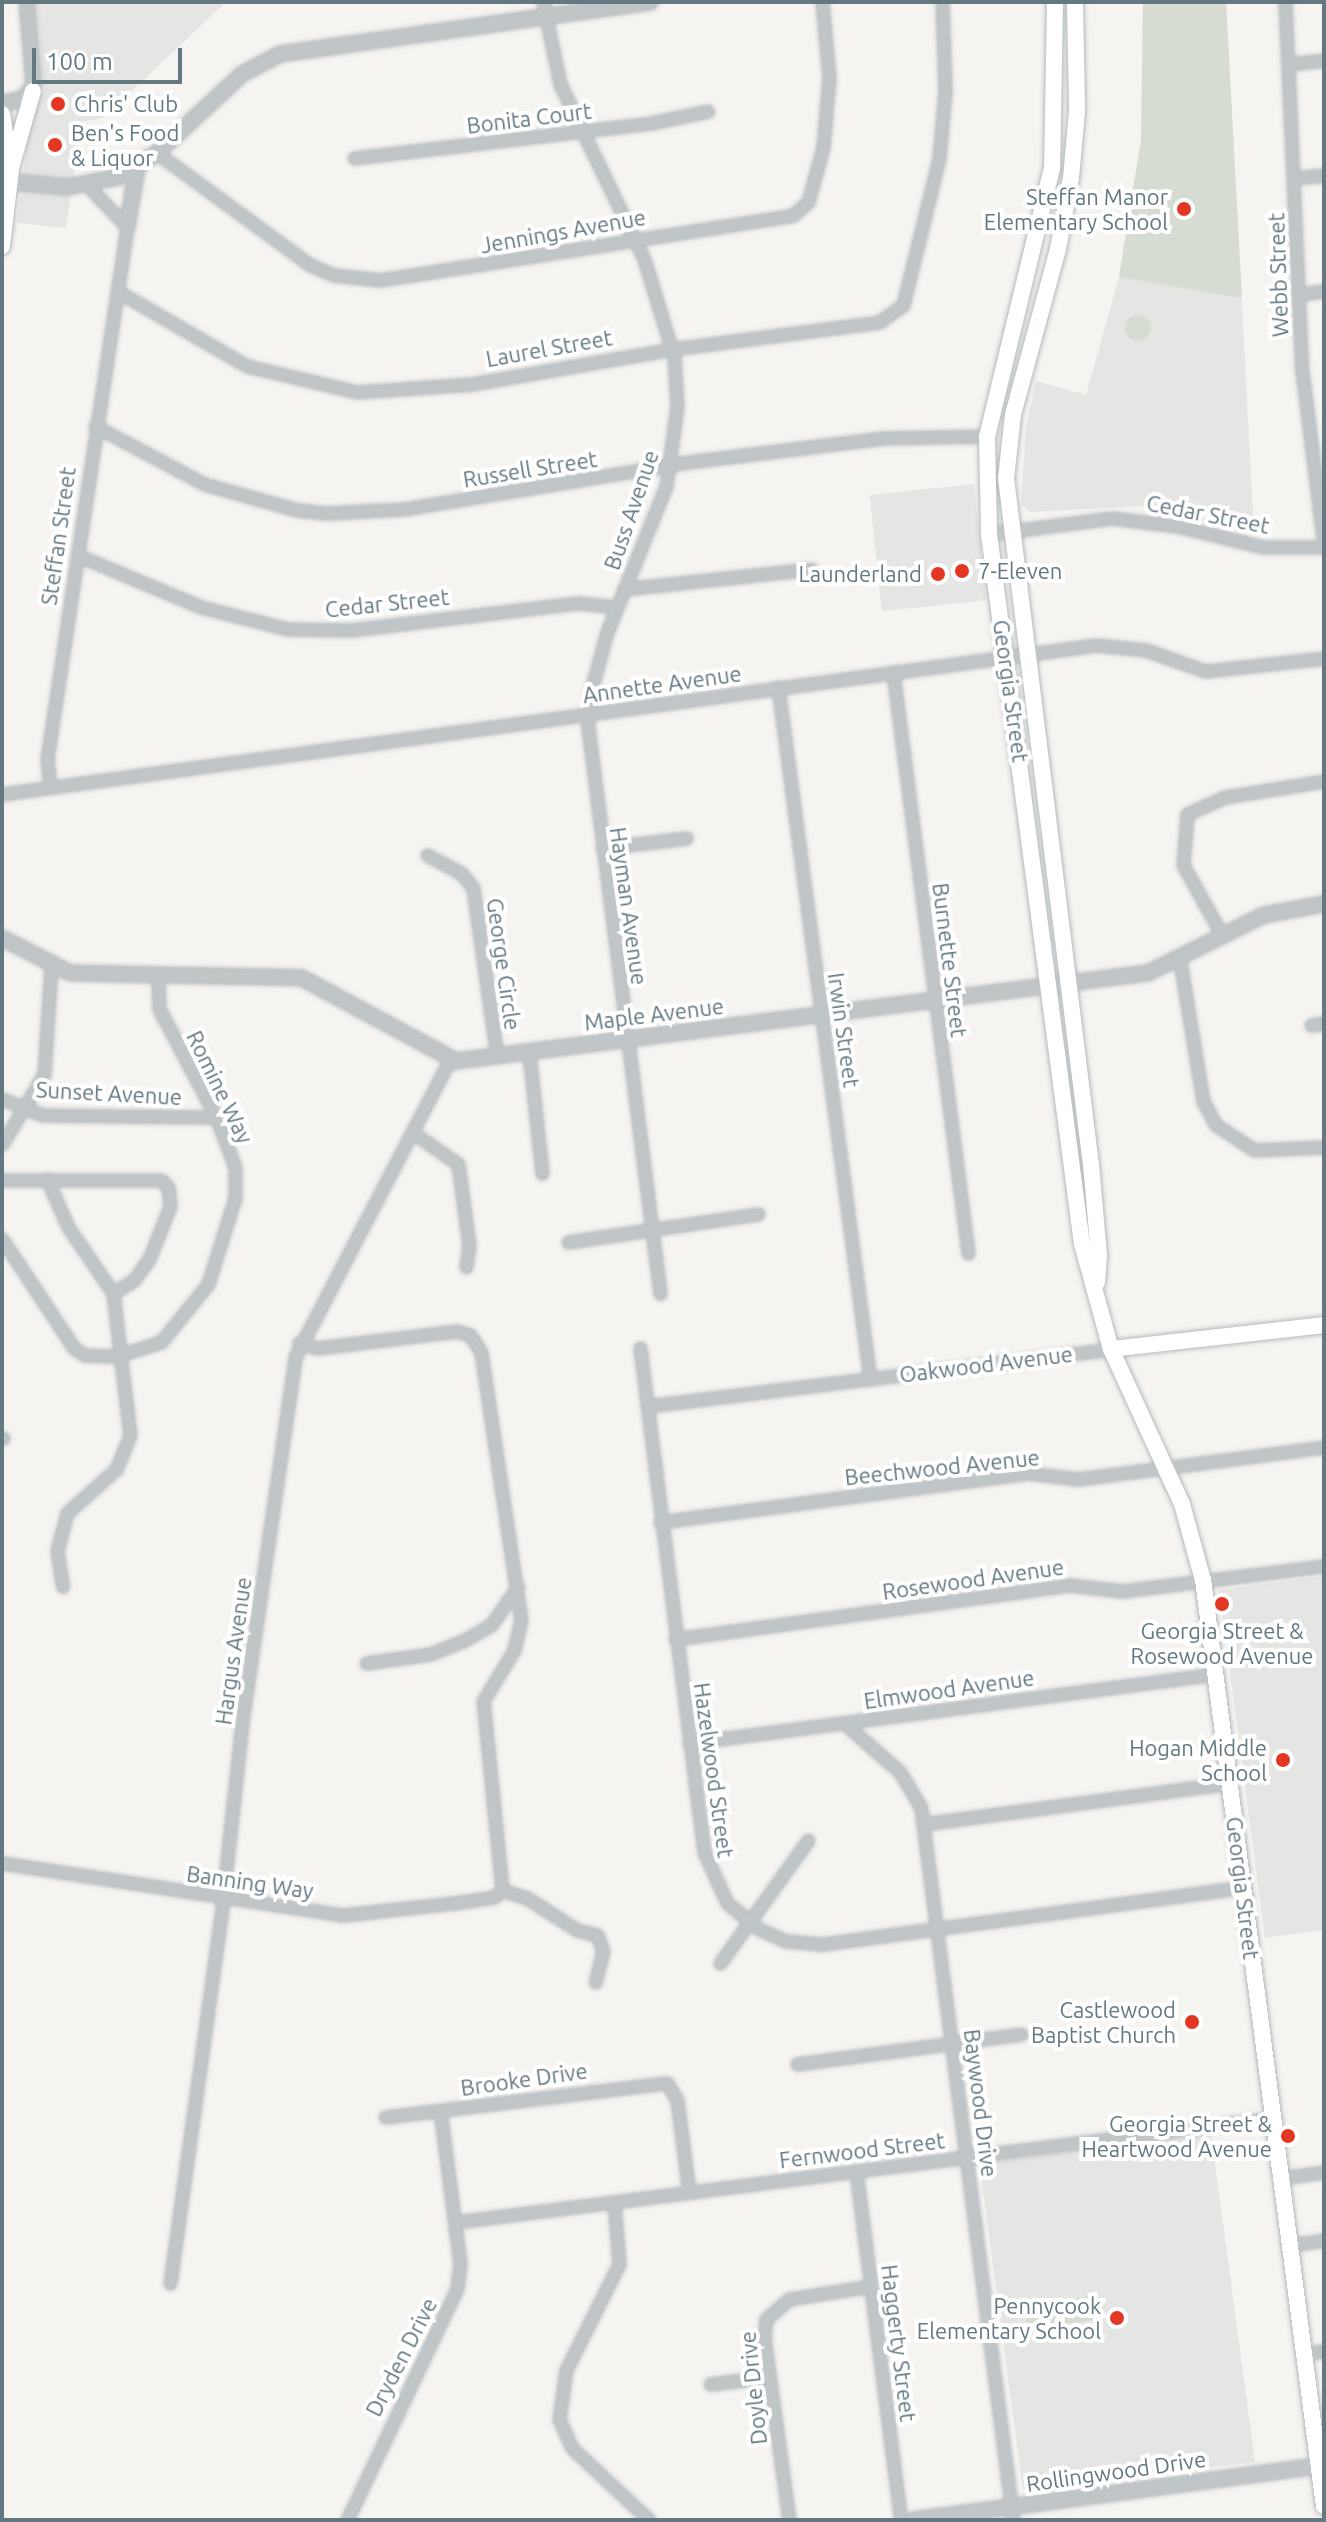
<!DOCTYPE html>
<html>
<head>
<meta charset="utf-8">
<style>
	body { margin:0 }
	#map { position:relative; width:1326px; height:2522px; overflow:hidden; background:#f5f4f1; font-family:Ubuntu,sans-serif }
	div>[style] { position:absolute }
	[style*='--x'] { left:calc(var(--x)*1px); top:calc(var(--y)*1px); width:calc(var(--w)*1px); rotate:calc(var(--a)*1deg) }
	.built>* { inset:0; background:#e5e6e4; transform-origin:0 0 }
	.green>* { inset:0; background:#d7dcd2; transform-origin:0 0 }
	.round { border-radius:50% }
	.roads { filter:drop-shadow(0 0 2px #b4babe) drop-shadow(0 0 2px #b4babe) }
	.minor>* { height:11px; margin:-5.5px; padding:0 5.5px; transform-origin:5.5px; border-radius:5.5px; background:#c0c5c7 }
	.tertiary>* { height:14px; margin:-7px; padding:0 7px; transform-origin:7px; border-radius:7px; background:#c0c5c7 }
	.secondary>* { height:16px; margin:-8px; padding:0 8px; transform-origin:8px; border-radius:8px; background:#fff }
	.dots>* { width:22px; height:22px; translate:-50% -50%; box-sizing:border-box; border:4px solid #fff; border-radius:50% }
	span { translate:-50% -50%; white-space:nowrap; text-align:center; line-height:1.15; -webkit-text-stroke:8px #fff; paint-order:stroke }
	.poi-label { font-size:22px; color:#647882 }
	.left { translate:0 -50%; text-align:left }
	.right { translate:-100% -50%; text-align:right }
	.street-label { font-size:22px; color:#647882 }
	.frame { position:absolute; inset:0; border:4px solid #647882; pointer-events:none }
	.scale { position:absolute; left:32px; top:48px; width:150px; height:36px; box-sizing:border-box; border:4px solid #647882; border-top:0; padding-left:10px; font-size:24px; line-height:28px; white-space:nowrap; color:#647882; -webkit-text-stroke:6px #fff; paint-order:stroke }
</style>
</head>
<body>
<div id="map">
	<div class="built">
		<div style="clip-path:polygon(37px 2px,226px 2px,103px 118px,82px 122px,66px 228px,17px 223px,31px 110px,44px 92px)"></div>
		<div style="clip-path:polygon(1143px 2px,1226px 2px,1254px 534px,1148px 506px,1030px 512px,1021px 504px,1026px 427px,1036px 381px,1086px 395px,1119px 277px,1141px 140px)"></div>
		<div style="left:974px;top:484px;width:117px;height:105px;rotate:84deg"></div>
		<div style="clip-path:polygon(1324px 1576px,1324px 1930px,1265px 1938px,1219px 1590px)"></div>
		<div style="clip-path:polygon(1211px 2133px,1255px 2462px,1023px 2490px,980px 2168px,989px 2162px)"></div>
	</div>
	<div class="green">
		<div style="clip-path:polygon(1143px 2px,1226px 2px,1242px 298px,1119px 277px,1141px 140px)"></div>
		<div class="round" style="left:1125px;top:315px;width:26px;height:26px"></div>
		<div style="left:1094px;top:2296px;width:24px;height:70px;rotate:83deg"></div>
	</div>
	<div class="roads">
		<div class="minor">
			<div style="--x:543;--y:2;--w:84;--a:78.3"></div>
			<div style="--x:560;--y:84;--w:194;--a:64.4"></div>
			<div style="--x:644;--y:259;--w:102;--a:73"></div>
			<div style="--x:674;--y:357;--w:49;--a:86.5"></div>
			<div style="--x:677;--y:406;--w:81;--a:97.8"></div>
			<div style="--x:666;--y:486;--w:157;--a:112"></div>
			<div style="--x:607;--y:632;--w:60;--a:105.4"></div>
			<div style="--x:591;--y:690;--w:37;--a:95"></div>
			<div style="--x:588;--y:727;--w:571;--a:82.75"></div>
			<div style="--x:1285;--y:2;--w:369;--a:87.4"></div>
			<div style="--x:1302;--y:371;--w:175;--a:82.8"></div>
			<div style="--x:1288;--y:64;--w:36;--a:-6"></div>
			<div style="--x:157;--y:153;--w:190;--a:36.2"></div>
			<div style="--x:310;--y:265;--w:26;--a:23"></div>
			<div style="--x:334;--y:275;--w:46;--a:6.2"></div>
			<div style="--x:380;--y:280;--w:418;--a:-8.9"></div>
			<div style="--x:793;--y:215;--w:20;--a:-41"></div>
			<div style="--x:808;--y:202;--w:57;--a:-74.7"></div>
			<div style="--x:823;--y:147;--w:70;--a:-85.1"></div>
			<div style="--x:829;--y:77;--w:75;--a:-95.3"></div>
			<div style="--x:354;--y:158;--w:299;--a:-6.7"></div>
			<div style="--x:651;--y:123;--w:58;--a:-11.9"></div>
			<div style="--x:1295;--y:178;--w:29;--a:-6"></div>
			<div style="--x:117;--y:291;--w:150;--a:30"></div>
			<div style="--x:247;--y:366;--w:113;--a:13.3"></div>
			<div style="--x:357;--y:392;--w:115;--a:-4"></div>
			<div style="--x:472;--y:384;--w:203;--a:-9.9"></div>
			<div style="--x:672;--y:349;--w:209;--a:-7.4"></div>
			<div style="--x:879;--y:322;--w:29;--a:-35"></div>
			<div style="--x:903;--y:305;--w:151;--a:-76.2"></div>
			<div style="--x:939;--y:158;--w:67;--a:-84.9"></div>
			<div style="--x:945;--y:91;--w:89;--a:-91.9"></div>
			<div style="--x:1300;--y:294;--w:24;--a:-7"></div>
			<div style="--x:95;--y:426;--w:123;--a:28"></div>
			<div style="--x:204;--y:484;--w:97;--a:15.6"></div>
			<div style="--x:297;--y:510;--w:30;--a:6"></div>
			<div style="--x:327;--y:513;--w:77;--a:-3"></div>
			<div style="--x:404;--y:509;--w:288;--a:-9.4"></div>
			<div style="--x:688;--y:462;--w:197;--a:-7"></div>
			<div style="--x:884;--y:438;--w:103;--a:-1.1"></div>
			<div style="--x:989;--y:534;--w:124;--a:-7.4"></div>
			<div style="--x:1112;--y:518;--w:65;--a:7"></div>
			<div style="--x:1177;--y:526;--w:89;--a:13.7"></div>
			<div style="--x:1263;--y:547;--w:61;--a:0"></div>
			<div style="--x:77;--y:555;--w:134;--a:22.8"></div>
			<div style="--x:201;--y:607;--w:89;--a:14.3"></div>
			<div style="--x:287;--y:629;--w:64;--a:0.9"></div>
			<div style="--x:351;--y:630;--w:229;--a:-6.8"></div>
			<div style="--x:578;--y:603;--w:38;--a:6"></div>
			<div style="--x:624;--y:589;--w:188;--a:-6.1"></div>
			<div style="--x:893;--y:672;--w:586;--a:82.64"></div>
			<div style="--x:778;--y:687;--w:698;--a:82.43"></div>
			<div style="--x:50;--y:787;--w:28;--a:-96"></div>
			<div style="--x:47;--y:759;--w:538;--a:-81.45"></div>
			<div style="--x:127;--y:227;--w:59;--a:-133.6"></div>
			<div style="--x:2;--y:794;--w:1104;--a:-7.76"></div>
			<div style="--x:1096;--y:645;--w:50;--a:5.7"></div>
			<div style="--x:1146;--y:650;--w:63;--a:19.6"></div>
			<div style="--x:1205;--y:671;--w:120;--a:-6.2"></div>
			<div style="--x:602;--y:848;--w:85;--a:-6.8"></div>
			<div style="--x:427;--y:855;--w:38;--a:28"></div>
			<div style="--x:461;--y:873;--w:19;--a:51"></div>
			<div style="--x:473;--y:888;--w:170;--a:81.9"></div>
			<div style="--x:1222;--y:935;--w:80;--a:-119.1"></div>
			<div style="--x:1183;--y:865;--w:51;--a:-85.5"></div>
			<div style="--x:1187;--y:814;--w:42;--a:-24.1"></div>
			<div style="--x:1225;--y:797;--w:100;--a:-9.2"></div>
			<div style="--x:1180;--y:961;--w:142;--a:80.7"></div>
			<div style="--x:1203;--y:1101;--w:27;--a:62"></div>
			<div style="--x:1216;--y:1125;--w:45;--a:33.3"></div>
			<div style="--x:1254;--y:1150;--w:70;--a:-2.5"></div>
			<div style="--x:1311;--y:1025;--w:13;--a:-9"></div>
			<div style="--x:529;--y:1053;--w:121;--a:83.8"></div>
			<div style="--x:2;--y:1099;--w:43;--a:21.8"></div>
			<div style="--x:42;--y:1115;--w:174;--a:0.7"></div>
			<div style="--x:412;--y:1132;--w:56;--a:34.8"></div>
			<div style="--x:458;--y:1164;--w:82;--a:82.3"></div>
			<div style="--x:469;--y:1245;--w:22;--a:98"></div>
			<div style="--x:2;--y:1144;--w:82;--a:-59"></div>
			<div style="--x:44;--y:1074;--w:107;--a:-86.3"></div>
			<div style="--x:47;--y:1179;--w:52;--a:66.4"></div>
			<div style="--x:68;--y:1227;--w:80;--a:55.7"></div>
			<div style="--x:113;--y:1293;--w:143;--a:83.2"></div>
			<div style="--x:130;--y:1435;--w:37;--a:112"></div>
			<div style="--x:116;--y:1469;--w:66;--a:138.1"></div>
			<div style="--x:67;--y:1513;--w:39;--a:105"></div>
			<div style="--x:57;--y:1551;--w:36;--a:81"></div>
			<div style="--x:2;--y:1180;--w:159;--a:0"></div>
			<div style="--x:161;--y:1180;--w:10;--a:45"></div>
			<div style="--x:168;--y:1187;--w:19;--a:84"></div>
			<div style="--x:170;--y:1206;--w:57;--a:111.6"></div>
			<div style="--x:149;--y:1259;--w:26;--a:126"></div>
			<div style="--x:134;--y:1280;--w:25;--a:148"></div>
			<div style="--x:2;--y:1239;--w:131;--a:56.6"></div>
			<div style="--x:74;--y:1348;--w:12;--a:35"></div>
			<div style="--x:84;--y:1355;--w:33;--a:2"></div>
			<div style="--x:117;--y:1356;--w:46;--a:-17.7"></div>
			<div style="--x:161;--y:1342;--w:75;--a:-51"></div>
			<div style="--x:208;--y:1284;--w:90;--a:-72.6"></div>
			<div style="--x:235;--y:1198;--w:31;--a:-90"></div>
			<div style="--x:235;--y:1167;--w:53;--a:-110.8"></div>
			<div style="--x:216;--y:1117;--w:122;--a:-117.8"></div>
			<div style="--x:159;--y:1009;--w:33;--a:-92"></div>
			<div style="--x:568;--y:1242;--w:192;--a:-8.4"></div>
			<div style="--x:640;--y:1348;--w:508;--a:82.76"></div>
			<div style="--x:704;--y:1852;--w:56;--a:65.7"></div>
			<div style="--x:727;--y:1903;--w:41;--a:39.1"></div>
			<div style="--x:759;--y:1929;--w:30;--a:24"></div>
			<div style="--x:786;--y:1941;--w:37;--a:5"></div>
			<div style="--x:823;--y:1944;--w:424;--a:-7.7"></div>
			<div style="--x:647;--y:1406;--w:467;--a:-7"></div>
			<div style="--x:2;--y:1438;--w:1;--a:0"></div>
			<div style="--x:660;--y:1522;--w:371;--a:-7.6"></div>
			<div style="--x:1028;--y:1473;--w:50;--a:6.8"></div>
			<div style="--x:1078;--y:1479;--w:248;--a:-7.4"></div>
			<div style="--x:675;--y:1639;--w:399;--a:-7.8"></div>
			<div style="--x:1070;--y:1585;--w:52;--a:6.6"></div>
			<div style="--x:1122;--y:1591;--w:204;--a:-7.1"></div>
			<div style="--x:366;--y:1663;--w:65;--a:-8"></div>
			<div style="--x:430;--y:1654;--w:35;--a:-22"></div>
			<div style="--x:463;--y:1641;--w:32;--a:-30"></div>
			<div style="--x:491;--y:1625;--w:47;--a:-55.3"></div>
			<div style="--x:844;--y:1723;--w:74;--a:41.2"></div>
			<div style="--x:900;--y:1772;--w:42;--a:59.7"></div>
			<div style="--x:921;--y:1808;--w:718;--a:82.64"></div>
			<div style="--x:689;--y:1743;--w:531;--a:-7.46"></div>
			<div style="--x:923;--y:1824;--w:310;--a:-7.6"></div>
			<div style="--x:2;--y:1863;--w:345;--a:8.7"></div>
			<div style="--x:343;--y:1915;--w:112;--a:-6.2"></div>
			<div style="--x:454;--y:1903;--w:40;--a:-8.5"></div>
			<div style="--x:494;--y:1897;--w:11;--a:-41"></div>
			<div style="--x:502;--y:1890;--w:190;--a:-95.7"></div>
			<div style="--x:483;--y:1701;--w:60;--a:-58.7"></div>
			<div style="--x:514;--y:1650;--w:31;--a:-77"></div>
			<div style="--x:521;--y:1620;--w:271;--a:-98.5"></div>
			<div style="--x:481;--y:1352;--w:20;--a:-123"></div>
			<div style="--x:470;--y:1335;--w:14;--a:-163"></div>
			<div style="--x:457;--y:1331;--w:141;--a:173.1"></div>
			<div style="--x:317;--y:1348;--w:19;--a:-164"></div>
			<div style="--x:502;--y:1890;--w:26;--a:18"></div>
			<div style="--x:527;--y:1898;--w:59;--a:32.6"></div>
			<div style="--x:577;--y:1930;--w:21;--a:14"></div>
			<div style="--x:597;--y:1935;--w:17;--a:69"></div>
			<div style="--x:603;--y:1951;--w:32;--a:104"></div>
			<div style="--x:720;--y:1963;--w:151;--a:-54.4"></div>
			<div style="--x:797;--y:2064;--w:226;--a:-7.6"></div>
			<div style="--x:385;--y:2117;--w:284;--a:-6.9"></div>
			<div style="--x:667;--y:2083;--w:20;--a:60"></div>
			<div style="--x:677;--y:2100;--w:93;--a:82.6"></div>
			<div style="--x:856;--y:2171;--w:352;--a:82.7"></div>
			<div style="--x:1281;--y:2178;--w:43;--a:-7.9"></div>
			<div style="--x:614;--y:2202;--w:62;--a:85.4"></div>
			<div style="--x:619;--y:2264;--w:119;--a:116.6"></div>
			<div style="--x:566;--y:2370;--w:49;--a:98.1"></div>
			<div style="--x:559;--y:2419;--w:32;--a:66"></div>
			<div style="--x:572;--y:2448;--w:105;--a:43.1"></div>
			<div style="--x:456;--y:2222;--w:824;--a:-7.25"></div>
			<div style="--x:1290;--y:2245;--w:34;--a:-8"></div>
			<div style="--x:170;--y:2283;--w:380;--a:-82.1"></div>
			<div style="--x:222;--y:1907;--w:193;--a:-83.8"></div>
			<div style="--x:243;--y:1715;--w:362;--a:-81.7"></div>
			<div style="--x:295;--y:1357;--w:334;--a:-62.5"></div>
			<div style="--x:1304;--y:2354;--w:20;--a:-9"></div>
			<div style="--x:710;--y:2384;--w:59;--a:-6.8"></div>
			<div style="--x:347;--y:2520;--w:257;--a:-64.6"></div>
			<div style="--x:457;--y:2288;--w:24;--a:-83"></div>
			<div style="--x:460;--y:2264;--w:154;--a:-97.4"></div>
			<div style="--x:789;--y:2520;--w:184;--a:-97.8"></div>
			<div style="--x:764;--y:2338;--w:19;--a:-84"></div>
			<div style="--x:766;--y:2319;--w:30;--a:-41"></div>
			<div style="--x:789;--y:2299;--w:83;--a:-9"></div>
		</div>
		<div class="tertiary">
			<div style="--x:2;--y:104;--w:23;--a:-15"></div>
			<div style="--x:24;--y:98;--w:16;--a:-52"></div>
			<div style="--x:34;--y:85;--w:83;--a:-94.8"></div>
			<div style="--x:2;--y:181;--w:66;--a:5.2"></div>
			<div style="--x:68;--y:187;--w:52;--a:-11.1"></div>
			<div style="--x:119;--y:177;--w:45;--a:-32.3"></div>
			<div style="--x:157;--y:153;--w:116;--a:-42.9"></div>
			<div style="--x:242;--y:74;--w:43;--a:-27.8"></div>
			<div style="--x:280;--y:54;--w:374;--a:-8"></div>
			<div style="--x:127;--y:227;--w:59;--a:-80.2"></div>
			<div style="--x:2;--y:938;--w:76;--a:27.2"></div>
			<div style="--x:70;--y:973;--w:232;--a:1.2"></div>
			<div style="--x:302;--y:978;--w:175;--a:28.3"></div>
			<div style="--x:456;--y:1061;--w:698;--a:-7.25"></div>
			<div style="--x:1148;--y:973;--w:130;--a:-26.6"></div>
			<div style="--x:1264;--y:915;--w:61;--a:-10.4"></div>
			<div style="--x:913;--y:2520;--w:415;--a:-7.6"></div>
		</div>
		<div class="secondary">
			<div style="--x:1055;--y:2;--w:166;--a:91"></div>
			<div style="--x:1052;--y:168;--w:276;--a:103.6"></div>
			<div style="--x:987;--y:436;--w:98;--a:88.8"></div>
			<div style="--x:989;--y:534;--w:716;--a:82.54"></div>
			<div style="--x:1082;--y:1244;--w:109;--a:74.6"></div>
			<div style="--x:1111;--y:1349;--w:170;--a:65.4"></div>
			<div style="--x:1182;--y:1504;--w:79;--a:74.6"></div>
			<div style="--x:1203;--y:1580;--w:934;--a:82.56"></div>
			<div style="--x:1075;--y:2;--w:109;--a:88.9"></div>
			<div style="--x:1077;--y:111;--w:67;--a:95.1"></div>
			<div style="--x:1071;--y:178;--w:72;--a:100.4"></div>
			<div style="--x:1058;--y:249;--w:172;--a:105.2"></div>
			<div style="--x:1013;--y:415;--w:63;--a:96.3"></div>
			<div style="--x:1006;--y:478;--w:692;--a:82.95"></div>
			<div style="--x:1091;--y:1165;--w:90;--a:84.9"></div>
			<div style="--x:1099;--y:1255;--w:27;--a:94"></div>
			<div style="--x:2;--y:114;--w:57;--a:80.9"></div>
			<div style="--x:11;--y:170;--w:77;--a:96.8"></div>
			<div style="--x:11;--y:168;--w:80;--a:-74.1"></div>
			<div style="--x:1111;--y:1349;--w:214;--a:-6.4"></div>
		</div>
	</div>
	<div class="dots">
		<div style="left:58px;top:104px;background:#e33723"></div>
		<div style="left:55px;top:145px;background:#e33723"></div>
		<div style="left:1184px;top:209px;background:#e33723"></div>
		<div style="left:962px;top:571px;background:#e33723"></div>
		<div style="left:938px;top:574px;background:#e33723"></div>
		<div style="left:1222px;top:1604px;background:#e33723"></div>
		<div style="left:1283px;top:1760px;background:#e33723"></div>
		<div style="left:1192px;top:2022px;background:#e33723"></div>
		<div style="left:1288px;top:2136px;background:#e33723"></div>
		<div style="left:1117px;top:2318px;background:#e33723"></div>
	</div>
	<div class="poi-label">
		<span class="left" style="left:74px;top:104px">Chris' Club</span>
		<span class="left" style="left:71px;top:145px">Ben's Food<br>&amp; Liquor</span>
		<span class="right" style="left:1168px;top:209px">Steffan Manor<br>Elementary School</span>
		<span class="left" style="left:978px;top:571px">7-Eleven</span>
		<span class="right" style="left:922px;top:574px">Launderland</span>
		<span style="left:1222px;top:1643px">Georgia Street &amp;<br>Rosewood Avenue</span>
		<span class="right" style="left:1267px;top:1760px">Hogan Middle<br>School</span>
		<span class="right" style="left:1176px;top:2022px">Castlewood<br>Baptist Church</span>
		<span class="right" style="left:1272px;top:2136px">Georgia Street &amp;<br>Heartwood Avenue</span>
		<span class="right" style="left:1101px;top:2318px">Pennycook<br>Elementary School</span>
	</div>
	<div class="street-label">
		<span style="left:529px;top:118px;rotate:-7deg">Bonita Court</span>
		<span style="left:563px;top:231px;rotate:-10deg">Jennings Avenue</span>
		<span style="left:1278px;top:275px;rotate:-92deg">Webb Street</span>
		<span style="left:549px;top:348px;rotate:-10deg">Laurel Street</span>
		<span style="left:530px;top:469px;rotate:-9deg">Russell Street</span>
		<span style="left:631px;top:510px;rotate:-71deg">Buss Avenue</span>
		<span style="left:1208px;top:514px;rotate:11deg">Cedar Street</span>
		<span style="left:58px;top:536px;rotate:-82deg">Steffan Street</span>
		<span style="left:387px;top:603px;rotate:-6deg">Cedar Street</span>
		<span style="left:662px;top:684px;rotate:-8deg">Annette Avenue</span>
		<span style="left:1011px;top:691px;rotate:82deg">Georgia Street</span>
		<span style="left:629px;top:906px;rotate:82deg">Hayman Avenue</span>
		<span style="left:950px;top:960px;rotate:83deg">Burnette Street</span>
		<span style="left:504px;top:964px;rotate:82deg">George Circle</span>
		<span style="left:654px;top:1014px;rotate:-7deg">Maple Avenue</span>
		<span style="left:844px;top:1030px;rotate:82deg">Irwin Street</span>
		<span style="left:220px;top:1087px;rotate:64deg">Romine Way</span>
		<span style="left:109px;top:1093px;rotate:3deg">Sunset Avenue</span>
		<span style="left:986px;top:1364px;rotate:-7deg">Oakwood Avenue</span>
		<span style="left:942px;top:1467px;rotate:-6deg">Beechwood Avenue</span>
		<span style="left:973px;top:1579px;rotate:-8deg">Rosewood Avenue</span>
		<span style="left:233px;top:1651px;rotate:-82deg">Hargus Avenue</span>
		<span style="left:949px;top:1689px;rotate:-8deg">Elmwood Avenue</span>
		<span style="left:714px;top:1770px;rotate:82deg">Hazelwood Street</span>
		<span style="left:250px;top:1882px;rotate:8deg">Banning Way</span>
		<span style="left:1243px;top:1888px;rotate:83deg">Georgia Street</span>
		<span style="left:524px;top:2079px;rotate:-8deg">Brooke Drive</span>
		<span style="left:981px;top:2103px;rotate:83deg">Baywood Drive</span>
		<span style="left:862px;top:2150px;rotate:-7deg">Fernwood Street</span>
		<span style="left:899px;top:2343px;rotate:83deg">Haggerty Street</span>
		<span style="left:401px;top:2357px;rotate:-63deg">Dryden Drive</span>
		<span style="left:753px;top:2388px;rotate:-96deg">Doyle Drive</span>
		<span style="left:1116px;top:2471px;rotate:-8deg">Rollingwood Drive</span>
	</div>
	<div class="frame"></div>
	<div class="scale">100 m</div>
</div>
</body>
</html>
